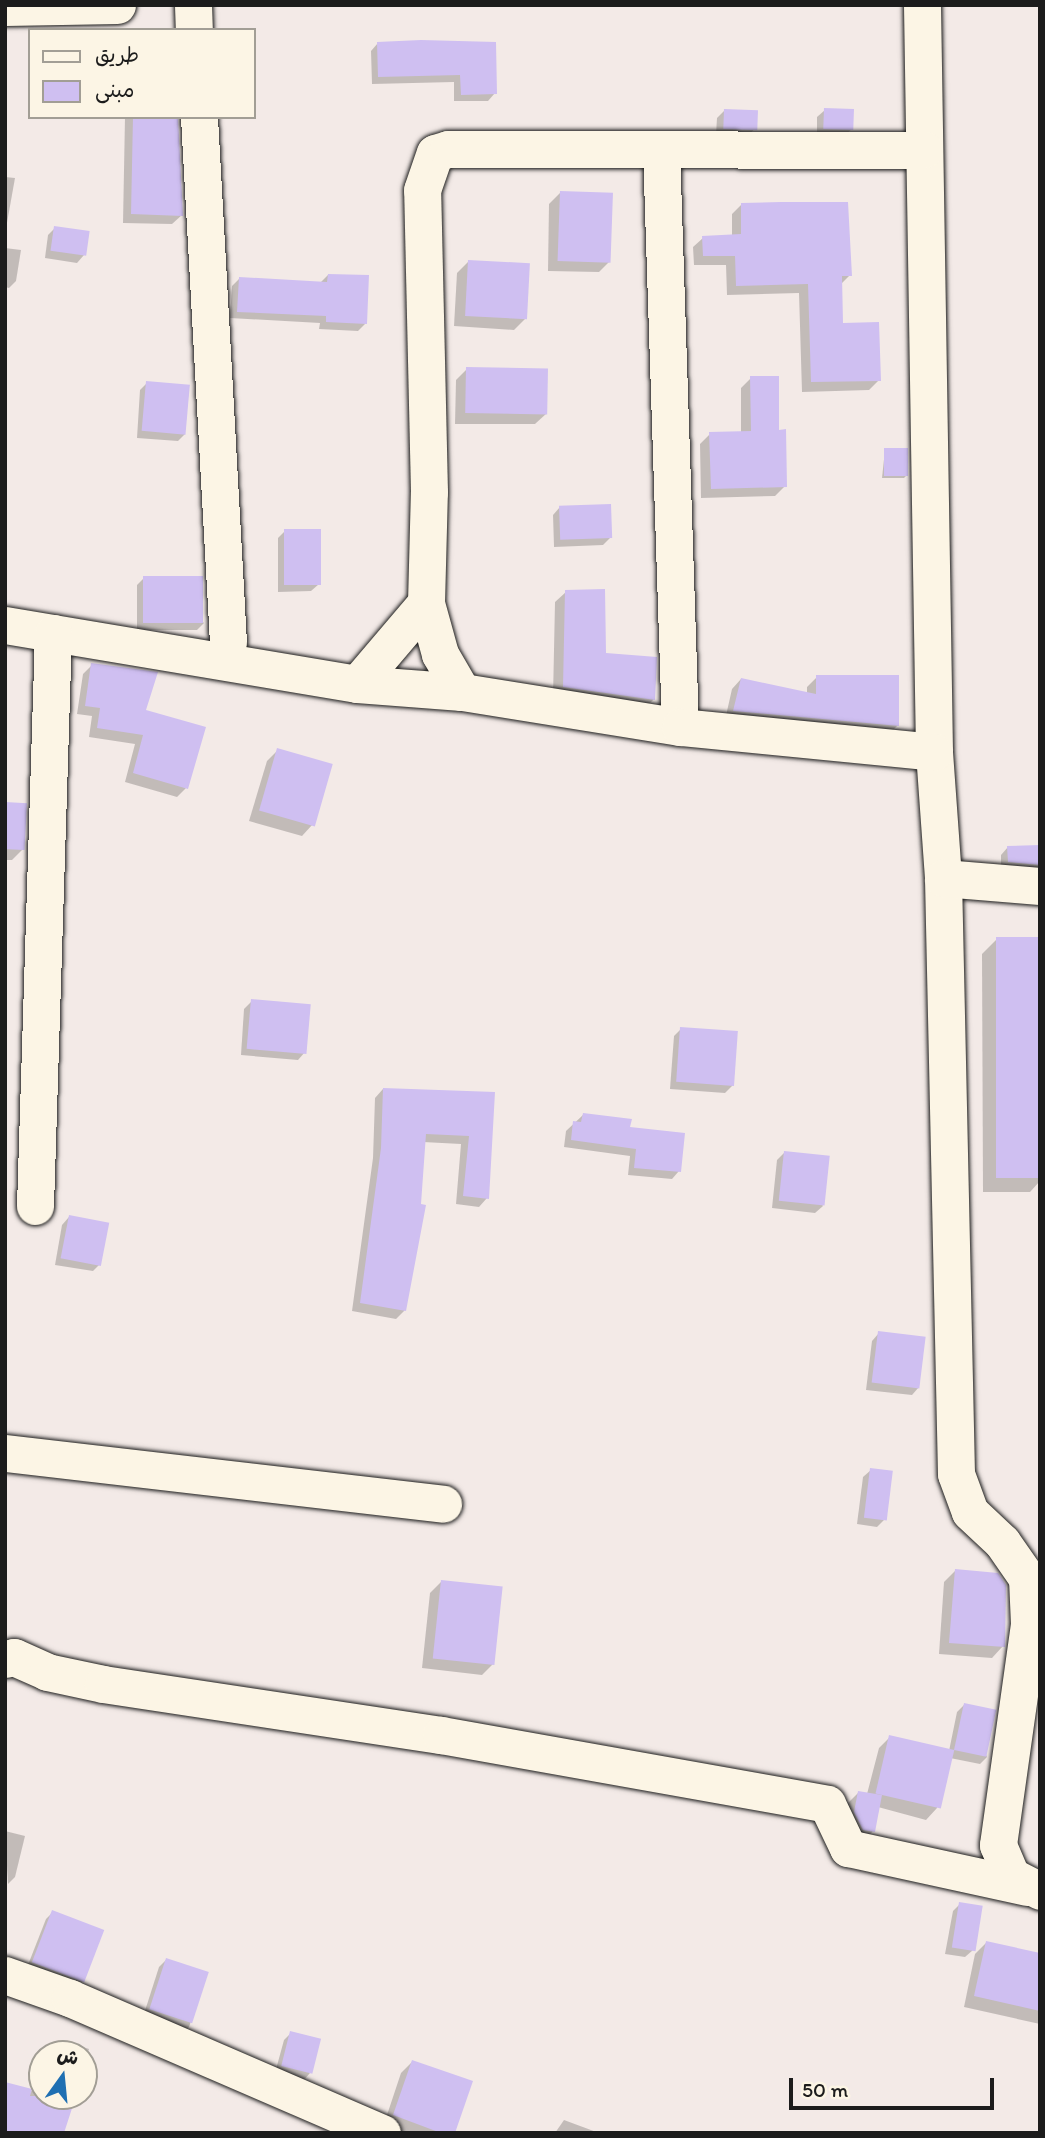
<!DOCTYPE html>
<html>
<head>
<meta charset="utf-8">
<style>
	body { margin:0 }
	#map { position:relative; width:1045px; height:2138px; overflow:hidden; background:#f3eae7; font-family:Itim,"Playpen Sans Arabic",sans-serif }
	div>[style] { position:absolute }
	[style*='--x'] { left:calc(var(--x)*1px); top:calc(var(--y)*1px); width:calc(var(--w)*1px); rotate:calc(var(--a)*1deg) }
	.shadow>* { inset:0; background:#0003 }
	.building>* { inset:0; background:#cfbff1; transform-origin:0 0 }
	.roads { filter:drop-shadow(0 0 2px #1c1c1c) drop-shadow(0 0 2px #1c1c1c) }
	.minor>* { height:37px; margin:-18.5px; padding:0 18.5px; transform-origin:18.5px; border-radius:18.5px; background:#fcf5e5 }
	span { translate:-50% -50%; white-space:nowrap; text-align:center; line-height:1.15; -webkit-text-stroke:5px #fcf5e5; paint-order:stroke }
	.frame { position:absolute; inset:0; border:7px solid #1c1c1c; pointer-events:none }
	.legend { position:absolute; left:28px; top:28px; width:228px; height:91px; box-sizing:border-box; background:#fcf5e5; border:2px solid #a29e95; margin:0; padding:9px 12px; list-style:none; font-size:21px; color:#1c1c1c }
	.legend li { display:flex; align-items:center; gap:14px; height:35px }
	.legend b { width:35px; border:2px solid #a29e95 }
	.north { position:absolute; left:28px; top:2040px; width:70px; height:70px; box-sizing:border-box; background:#fcf5e5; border:2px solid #a29e95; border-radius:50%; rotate:15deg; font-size:19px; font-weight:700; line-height:28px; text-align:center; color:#1c1c1c }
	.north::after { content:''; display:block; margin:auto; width:24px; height:32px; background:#1f6fb2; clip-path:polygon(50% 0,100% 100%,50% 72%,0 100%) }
	.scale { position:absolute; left:789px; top:2078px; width:205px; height:32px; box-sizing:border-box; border:4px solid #1c1c1c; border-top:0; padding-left:9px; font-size:21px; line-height:24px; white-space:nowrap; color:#1c1c1c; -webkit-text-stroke:5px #fcf5e5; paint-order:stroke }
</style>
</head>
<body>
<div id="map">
	<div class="shadow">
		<div style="clip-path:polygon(378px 43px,494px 44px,495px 93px,488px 101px,454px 101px,454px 82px,372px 84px,371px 51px)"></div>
		<div style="clip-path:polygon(825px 110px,853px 128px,845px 135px,817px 135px,817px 117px)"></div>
		<div style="clip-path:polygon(724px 111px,756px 128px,748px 135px,716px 135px,717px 118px)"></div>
		<div style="clip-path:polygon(125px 117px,177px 117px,182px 215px,172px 224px,123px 223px)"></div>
		<div style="clip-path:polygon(5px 177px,15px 178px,5px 234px)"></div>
		<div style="clip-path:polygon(560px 193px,610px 261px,599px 272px,548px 271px,549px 204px)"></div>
		<div style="clip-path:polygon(742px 204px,850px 275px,840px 285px,841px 325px,879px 380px,869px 390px,802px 392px,799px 293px,727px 295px,726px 265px,694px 265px,693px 247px,703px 238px,732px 236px,732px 214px)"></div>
		<div style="clip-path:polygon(55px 228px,84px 255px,77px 263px,45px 258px,48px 235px)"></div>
		<div style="clip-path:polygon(5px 248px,21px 250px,16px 281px,9px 288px,5px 287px)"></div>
		<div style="clip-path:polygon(468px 262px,525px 319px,514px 330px,454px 326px,457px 273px)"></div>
		<div style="clip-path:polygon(328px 275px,366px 323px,358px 331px,319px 329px,320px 323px,230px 318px,232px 286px,239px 279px,320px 283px)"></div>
		<div style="clip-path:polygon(467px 369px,547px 413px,535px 424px,455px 424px,456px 380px)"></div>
		<div style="clip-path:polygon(751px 378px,777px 432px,785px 486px,775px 496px,701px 498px,700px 444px,710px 434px,741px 433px,741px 388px)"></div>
		<div style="clip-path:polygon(147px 383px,185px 434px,178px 441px,137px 438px,140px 390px)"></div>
		<div style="clip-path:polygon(885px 450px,907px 475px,904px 478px,882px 478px)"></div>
		<div style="clip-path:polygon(560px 507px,610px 538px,603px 545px,554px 547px,553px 515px)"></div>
		<div style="clip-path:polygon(285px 531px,319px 584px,311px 591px,278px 592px,278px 538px)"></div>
		<div style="clip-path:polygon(144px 578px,204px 623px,197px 630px,137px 630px,137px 585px)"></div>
		<div style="clip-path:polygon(566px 592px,604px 655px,654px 699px,644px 709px,553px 697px,555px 602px)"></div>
		<div style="clip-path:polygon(92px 665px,144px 712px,186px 788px,177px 797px,125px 782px,135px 744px,89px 737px,92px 716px,77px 714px,83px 674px)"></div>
		<div style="clip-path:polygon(817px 677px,898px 725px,888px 735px,725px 720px,732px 689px,741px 679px,807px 694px,807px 687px)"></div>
		<div style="clip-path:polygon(278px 750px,313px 824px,302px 836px,249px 821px,267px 761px)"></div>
		<div style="clip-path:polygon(5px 804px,23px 849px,12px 860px,5px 860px)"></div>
		<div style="clip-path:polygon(1008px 847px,1040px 847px,1040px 874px,1001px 869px,1001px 855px)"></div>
		<div style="clip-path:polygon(997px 939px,1040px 939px,1040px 1181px,1030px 1192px,983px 1192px,982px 954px)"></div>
		<div style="clip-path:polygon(252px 1001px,305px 1052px,298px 1060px,241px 1055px,244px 1009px)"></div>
		<div style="clip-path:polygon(681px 1029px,733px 1085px,725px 1093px,670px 1089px,674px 1036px)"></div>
		<div style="clip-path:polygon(383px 1089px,494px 1094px,487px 1198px,479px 1207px,456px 1204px,461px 1144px,423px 1142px,405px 1310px,396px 1319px,352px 1311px,373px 1158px,375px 1098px)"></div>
		<div style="clip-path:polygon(583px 1115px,628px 1129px,679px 1171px,672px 1179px,628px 1175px,630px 1156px,564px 1147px,566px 1131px)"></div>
		<div style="clip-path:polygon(784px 1153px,823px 1206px,815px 1213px,772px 1208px,777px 1160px)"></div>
		<div style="clip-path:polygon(5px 1179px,7px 1180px,5px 1240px)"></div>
		<div style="clip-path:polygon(69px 1217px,100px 1264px,93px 1271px,55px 1265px,62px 1225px)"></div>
		<div style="clip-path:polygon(879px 1333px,919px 1387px,912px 1395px,866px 1390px,872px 1341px)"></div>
		<div style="clip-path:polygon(871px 1470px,884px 1520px,877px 1527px,857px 1524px,863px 1477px)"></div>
		<div style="clip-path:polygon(955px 1571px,1003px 1646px,992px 1658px,939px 1654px,944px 1582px)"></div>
		<div style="clip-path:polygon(442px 1581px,493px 1664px,482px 1675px,422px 1668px,430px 1593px)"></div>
		<div style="clip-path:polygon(964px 1705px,987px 1757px,980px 1764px,950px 1758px,937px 1808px,926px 1820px,878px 1807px,873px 1831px,863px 1842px,844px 1823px,848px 1803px,858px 1793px,867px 1794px,879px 1748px,890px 1737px,949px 1751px,957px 1712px)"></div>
		<div style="clip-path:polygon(5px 1831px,25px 1836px,15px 1877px,8px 1884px)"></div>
		<div style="clip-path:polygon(960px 1904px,973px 1950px,965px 1957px,945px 1954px,953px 1911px)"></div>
		<div style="clip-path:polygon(53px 1912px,83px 1981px,76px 1988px,26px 1970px,46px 1919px)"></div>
		<div style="clip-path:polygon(986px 1943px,1040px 1955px,1040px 2024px,964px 2007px,975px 1954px)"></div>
		<div style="clip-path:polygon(166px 1960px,207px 1973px,189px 2027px,182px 2034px,143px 2017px,159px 1967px)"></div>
		<div style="clip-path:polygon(291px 2033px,310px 2073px,303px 2081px,275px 2073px,284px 2040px)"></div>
		<div style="clip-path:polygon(63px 2040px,89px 2049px,84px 2065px,84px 2054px,53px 2054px)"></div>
		<div style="clip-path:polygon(412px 2062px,453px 2133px,400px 2133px,383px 2127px,401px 2073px)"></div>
		<div style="clip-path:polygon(5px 2084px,40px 2093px,42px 2088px,42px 2096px,74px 2096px,61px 2120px)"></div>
		<div style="clip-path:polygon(564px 2120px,599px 2133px,555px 2133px)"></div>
	</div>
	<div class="building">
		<div style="clip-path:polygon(421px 40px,496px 42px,497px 94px,461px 95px,460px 75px,378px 77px,377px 42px)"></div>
		<div style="left:824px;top:108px;width:30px;height:21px;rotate:2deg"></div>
		<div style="left:724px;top:109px;width:34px;height:20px;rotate:2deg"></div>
		<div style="clip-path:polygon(133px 117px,178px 117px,183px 216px,131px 214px)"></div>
		<div style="left:560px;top:191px;width:53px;height:70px;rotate:2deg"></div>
		<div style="clip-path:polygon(781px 202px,848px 202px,852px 276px,842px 276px,843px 323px,879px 322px,881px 381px,811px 382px,808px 284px,736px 286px,735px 256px,703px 256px,702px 236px,741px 234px,741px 203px)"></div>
		<div style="left:54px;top:226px;width:36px;height:25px;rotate:8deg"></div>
		<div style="left:468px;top:260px;width:62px;height:56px;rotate:3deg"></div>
		<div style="clip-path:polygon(328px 274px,369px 275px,367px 324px,326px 322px,326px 316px,237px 312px,239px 277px,327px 282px)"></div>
		<div style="left:466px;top:367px;width:82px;height:46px;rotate:1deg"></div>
		<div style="clip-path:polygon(750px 376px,779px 376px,779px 430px,786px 429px,787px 487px,711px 489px,709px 432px,751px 431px)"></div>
		<div style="left:146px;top:381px;width:44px;height:50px;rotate:5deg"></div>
		<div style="left:884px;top:448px;width:24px;height:28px"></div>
		<div style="left:611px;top:504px;width:34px;height:52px;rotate:88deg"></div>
		<div style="left:284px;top:529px;width:37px;height:56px"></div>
		<div style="left:143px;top:576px;width:60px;height:47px"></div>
		<div style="clip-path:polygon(605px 589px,606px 653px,657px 657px,655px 700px,563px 687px,565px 590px)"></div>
		<div style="clip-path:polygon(91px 663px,158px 672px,146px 710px,206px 727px,188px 789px,133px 773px,143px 735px,97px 728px,100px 708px,85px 706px)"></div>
		<div style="clip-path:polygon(816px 675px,899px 675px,899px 726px,733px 711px,741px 678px,816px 694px)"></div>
		<div style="left:277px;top:748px;width:58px;height:65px;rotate:16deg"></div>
		<div style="left:5px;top:802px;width:22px;height:47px;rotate:3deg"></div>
		<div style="clip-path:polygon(1040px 845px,1040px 865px,1008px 862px,1007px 846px)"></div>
		<div style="left:996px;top:937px;width:44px;height:241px"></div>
		<div style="left:251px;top:999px;width:60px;height:50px;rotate:5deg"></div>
		<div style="left:680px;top:1027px;width:58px;height:55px;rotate:4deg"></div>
		<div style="clip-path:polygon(383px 1088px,495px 1092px,489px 1199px,463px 1196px,469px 1136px,426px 1134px,421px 1204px,426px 1205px,406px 1311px,360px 1303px,381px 1148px)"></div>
		<div style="clip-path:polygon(583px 1113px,632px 1119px,630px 1127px,685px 1133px,681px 1172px,634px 1168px,636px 1149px,571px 1140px,573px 1121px,581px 1122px)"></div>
		<div style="left:784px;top:1151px;width:46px;height:50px;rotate:6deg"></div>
		<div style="left:69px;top:1215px;width:41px;height:44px;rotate:11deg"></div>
		<div style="left:878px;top:1331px;width:48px;height:52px;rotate:7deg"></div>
		<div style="left:870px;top:1468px;width:23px;height:50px;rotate:7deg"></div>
		<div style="clip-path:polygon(955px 1569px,998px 1573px,1006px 1585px,1005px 1647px,949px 1643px)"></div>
		<div style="left:441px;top:1580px;width:62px;height:79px;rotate:6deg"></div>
		<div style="left:964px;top:1703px;width:33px;height:48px;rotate:12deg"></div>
		<div style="left:889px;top:1735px;width:67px;height:60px;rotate:13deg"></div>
		<div style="clip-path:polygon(858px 1791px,882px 1795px,875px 1832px,863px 1830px,854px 1812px)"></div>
		<div style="left:959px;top:1902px;width:24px;height:46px;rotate:9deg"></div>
		<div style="left:52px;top:1910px;width:56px;height:56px;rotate:21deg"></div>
		<div style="clip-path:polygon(986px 1941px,1040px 1953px,1040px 2011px,974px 1996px)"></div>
		<div style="left:166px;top:1958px;width:45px;height:54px;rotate:18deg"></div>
		<div style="left:290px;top:2031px;width:32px;height:36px;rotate:14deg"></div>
		<div style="clip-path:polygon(412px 2060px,473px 2081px,455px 2133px,441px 2133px,393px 2115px)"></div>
		<div style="clip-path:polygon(5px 2082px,32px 2089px,30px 2096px,76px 2096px,64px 2133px,5px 2133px)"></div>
	</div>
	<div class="roads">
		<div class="minor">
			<div style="--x:193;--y:5;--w:25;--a:88"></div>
			<div style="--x:922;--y:5;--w:747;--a:89.08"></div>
			<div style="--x:934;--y:752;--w:126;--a:85.9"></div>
			<div style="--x:943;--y:878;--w:596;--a:88.75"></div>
			<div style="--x:956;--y:1474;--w:40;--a:69.8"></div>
			<div style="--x:970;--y:1512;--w:44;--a:43.2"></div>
			<div style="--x:1002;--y:1542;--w:44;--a:55.2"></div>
			<div style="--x:1027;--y:1578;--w:46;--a:87.5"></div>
			<div style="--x:1029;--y:1624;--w:223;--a:98"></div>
			<div style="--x:998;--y:1845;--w:34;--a:67"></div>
			<div style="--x:1011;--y:1876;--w:33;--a:27"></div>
			<div style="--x:5;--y:7;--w:112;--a:-1"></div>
			<div style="--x:199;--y:117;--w:526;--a:86.84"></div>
			<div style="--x:661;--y:149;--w:578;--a:88.12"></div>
			<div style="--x:5;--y:625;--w:357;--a:9.5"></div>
			<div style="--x:357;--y:684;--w:105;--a:4.4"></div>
			<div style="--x:462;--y:692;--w:221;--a:9.1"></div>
			<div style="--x:680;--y:727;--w:255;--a:5.6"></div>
			<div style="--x:357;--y:684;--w:106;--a:-49.6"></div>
			<div style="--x:462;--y:692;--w:44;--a:-120.1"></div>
			<div style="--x:440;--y:654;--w:53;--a:-105.4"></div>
			<div style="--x:426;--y:603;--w:111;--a:-88.5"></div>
			<div style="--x:429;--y:492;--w:302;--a:-91.3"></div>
			<div style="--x:422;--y:190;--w:39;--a:-71"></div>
			<div style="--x:435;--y:153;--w:14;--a:-17"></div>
			<div style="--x:448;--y:149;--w:476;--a:0.1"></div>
			<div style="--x:943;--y:878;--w:97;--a:4.7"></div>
			<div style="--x:35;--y:1206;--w:573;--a:-88.2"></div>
			<div style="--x:5;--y:1453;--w:441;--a:6.6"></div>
			<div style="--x:5;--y:1659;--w:9;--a:-13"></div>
			<div style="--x:14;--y:1657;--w:36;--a:24"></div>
			<div style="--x:47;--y:1672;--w:57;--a:12.1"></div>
			<div style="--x:103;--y:1684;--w:342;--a:8.6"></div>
			<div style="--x:441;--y:1735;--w:392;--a:10.1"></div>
			<div style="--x:827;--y:1804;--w:49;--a:64.5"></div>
			<div style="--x:848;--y:1848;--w:183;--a:12.3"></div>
			<div style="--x:5;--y:1975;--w:69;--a:19.5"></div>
			<div style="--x:70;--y:1998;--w:340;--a:23.4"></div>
		</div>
	</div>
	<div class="frame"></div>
	<ul class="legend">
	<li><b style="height:9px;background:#fcf5e5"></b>طريق</li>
	<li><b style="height:19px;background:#cfbff1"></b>مبنى</li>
	</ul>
	<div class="north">ش</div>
	<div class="scale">50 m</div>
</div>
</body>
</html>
